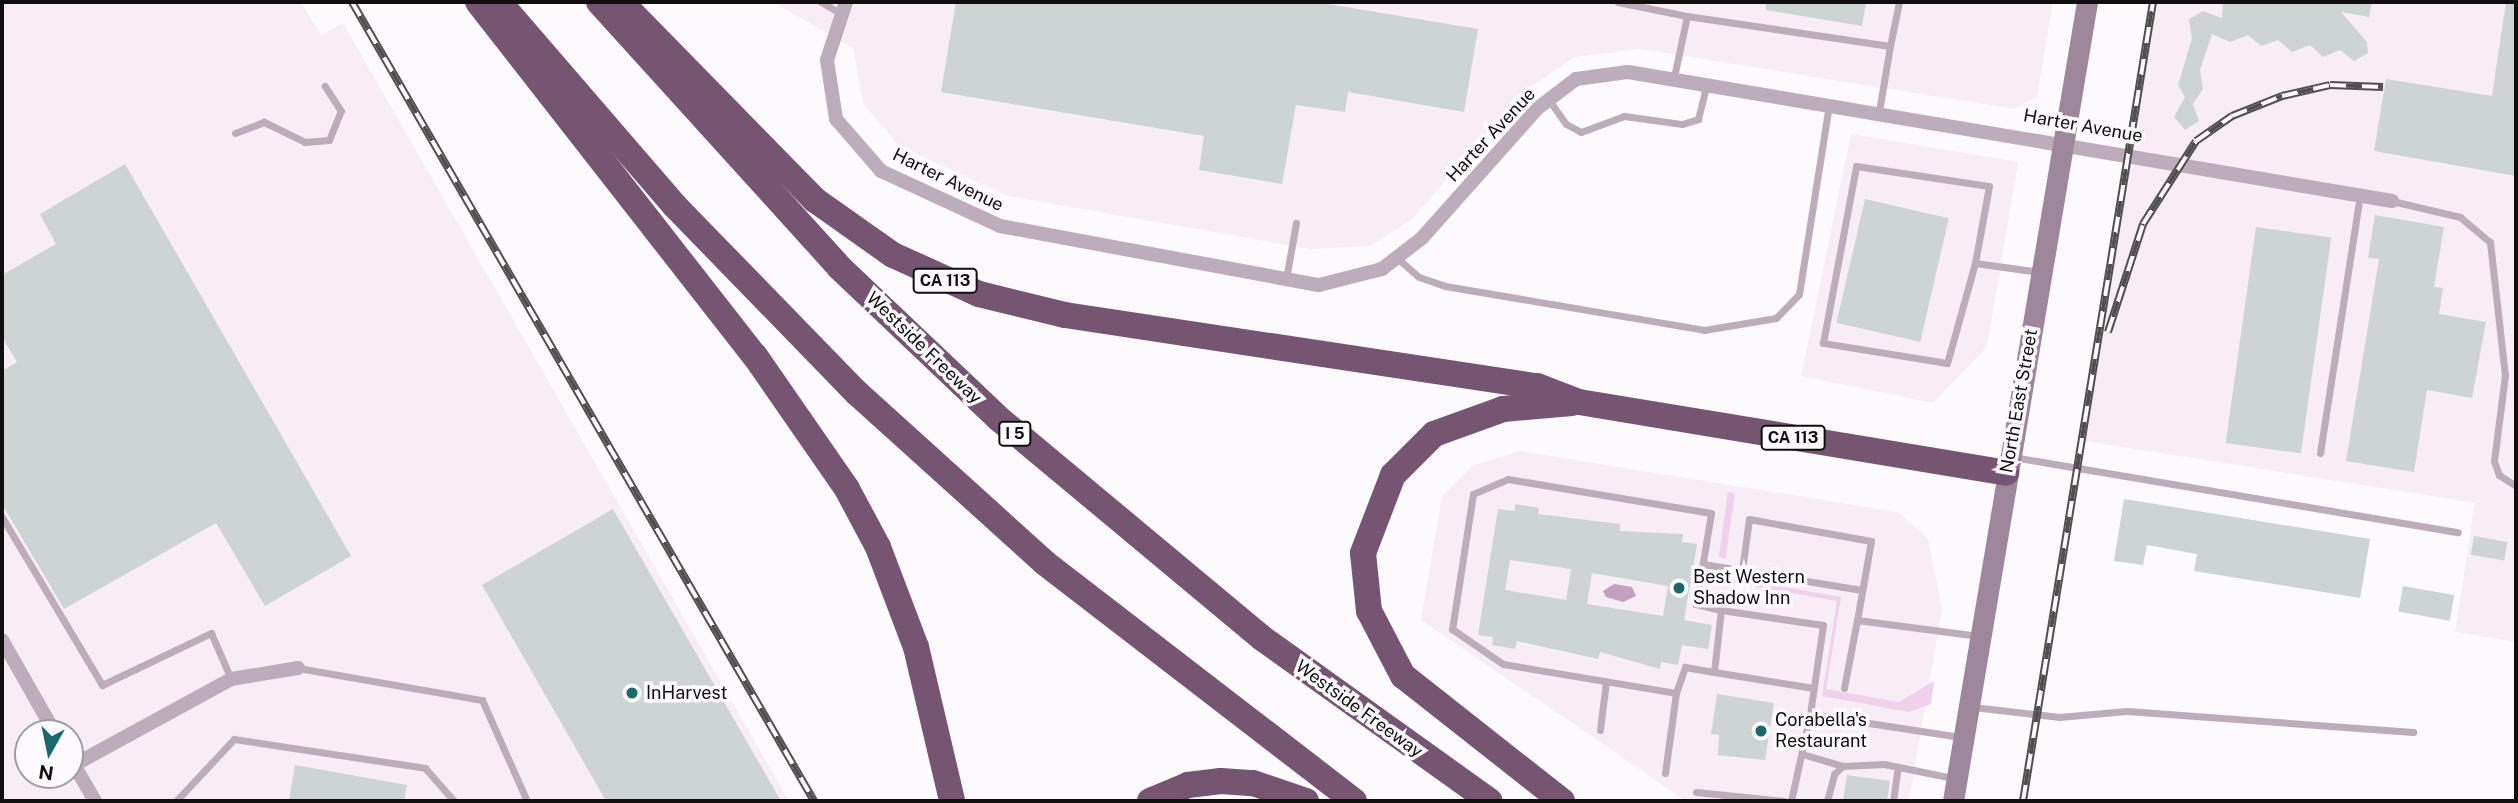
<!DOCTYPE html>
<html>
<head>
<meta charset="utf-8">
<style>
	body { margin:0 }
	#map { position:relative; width:2518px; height:803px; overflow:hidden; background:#fdfafd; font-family:"Public Sans",sans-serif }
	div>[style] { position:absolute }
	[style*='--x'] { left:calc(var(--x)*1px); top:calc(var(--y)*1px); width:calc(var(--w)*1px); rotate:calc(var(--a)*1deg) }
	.built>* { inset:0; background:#f7edf5 }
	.green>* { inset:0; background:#efd1eb; transform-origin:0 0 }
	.water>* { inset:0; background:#c3a0be }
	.building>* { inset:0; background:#ced4d3; transform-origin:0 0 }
	.lane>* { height:7px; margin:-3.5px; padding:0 3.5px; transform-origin:3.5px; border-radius:3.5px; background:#bdadba }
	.street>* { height:14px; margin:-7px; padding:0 7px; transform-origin:7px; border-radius:7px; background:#bdadba }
	.secondary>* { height:21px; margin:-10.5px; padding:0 10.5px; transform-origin:10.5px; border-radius:10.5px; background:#9e879b }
	.highway>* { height:26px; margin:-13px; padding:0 13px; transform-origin:13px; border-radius:13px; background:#755571 }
	.rail>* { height:8px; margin-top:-4px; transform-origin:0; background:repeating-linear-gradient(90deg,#fdfafd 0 16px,#514e50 0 32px); box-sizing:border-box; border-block:2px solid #514e50 }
	.dots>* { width:19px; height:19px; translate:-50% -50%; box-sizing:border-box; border:4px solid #fdfafd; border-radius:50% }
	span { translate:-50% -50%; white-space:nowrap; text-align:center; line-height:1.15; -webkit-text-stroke:7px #fdfafd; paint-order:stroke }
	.shield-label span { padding:2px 5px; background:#fdfafd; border:2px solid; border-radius:5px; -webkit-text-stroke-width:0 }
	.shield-label { font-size:16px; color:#100e0f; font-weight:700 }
	.street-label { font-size:18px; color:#100e0f }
	.poi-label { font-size:18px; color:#100e0f }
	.left { translate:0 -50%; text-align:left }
	.frame { position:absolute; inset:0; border:4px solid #100e0f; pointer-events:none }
	.north { position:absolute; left:14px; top:719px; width:70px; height:70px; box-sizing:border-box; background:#fdfafd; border:2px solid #9e9c9e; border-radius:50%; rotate:189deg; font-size:19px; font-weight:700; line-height:28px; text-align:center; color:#100e0f }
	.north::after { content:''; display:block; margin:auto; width:24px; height:32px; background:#1a6869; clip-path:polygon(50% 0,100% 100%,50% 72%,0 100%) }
</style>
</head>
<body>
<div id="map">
	<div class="built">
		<div style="clip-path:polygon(evenodd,2px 2px,301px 2px,321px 35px,343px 23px,789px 801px,2px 801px,2px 2px,28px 733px,70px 733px,70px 775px,28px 775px,28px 733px)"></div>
		<div style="clip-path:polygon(773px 2px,2053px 2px,2037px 97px,2014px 109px,1640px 49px,1575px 57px,1526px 90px,1411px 220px,1370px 246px,1310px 249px,1007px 196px,898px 145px,863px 103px,853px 48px)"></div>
		<div style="clip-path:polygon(2154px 2px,2516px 2px,2516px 642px,2455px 632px,2475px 503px,2085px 441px)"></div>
		<div style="clip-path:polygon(1851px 134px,2018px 162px,1987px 347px,1933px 403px,1801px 376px)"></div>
		<div style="clip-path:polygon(1520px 451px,1898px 512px,1928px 538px,1942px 609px,1909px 801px,1686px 801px,1421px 620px,1442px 496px,1472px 466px)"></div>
	</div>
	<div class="green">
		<div style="left:1728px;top:492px;width:7px;height:66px;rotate:8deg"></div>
		<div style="clip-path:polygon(1723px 576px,1841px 597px,1826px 689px,1899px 702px,1934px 681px,1931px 704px,1909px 712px,1822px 696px,1837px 601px,1722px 581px)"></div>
	</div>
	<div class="water">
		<div style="clip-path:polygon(1614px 584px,1632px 587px,1636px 596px,1623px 602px,1606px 597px,1603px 591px)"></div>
	</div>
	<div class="building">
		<div style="clip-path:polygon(956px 2px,1316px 2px,1478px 29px,1464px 112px,1348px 92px,1345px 112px,1296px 105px,1282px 184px,1199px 170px,1204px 136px,941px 92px)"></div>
		<div style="clip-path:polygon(1766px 2px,1866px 2px,1862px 26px,1766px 10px)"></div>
		<div style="clip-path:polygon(2223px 2px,2372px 2px,2369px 17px,2341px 12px,2367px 42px,2368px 53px,2354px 61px,2340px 50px,2323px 57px,2310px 45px,2292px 52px,2278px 40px,2261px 46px,2248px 35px,2230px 42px,2212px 34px,2200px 70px,2203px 89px,2193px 104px,2199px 121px,2185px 130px,2174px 117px,2185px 97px,2178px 85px,2192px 38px,2189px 19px,2203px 11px,2222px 18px)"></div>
		<div style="clip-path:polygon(2506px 2px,2516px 2px,2516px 176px,2374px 151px,2386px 79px,2492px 96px)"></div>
		<div style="clip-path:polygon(125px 164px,351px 556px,265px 606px,216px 523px,64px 609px,2px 504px,2px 371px,17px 362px,2px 337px,2px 275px,56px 244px,40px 214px)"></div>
		<div style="left:1865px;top:199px;width:86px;height:127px;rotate:13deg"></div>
		<div style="clip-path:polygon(2375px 215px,2444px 227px,2434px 287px,2443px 288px,2439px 314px,2486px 322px,2472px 398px,2427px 390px,2414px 472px,2346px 461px,2379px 259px,2368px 258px)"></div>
		<div style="left:2256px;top:227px;width:76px;height:218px;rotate:8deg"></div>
		<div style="clip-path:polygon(2124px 499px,2370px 539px,2360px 598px,2194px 571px,2197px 554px,2147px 545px,2143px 565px,2114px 561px)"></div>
		<div style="clip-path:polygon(evenodd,1515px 504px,1539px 508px,1538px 514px,1620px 524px,1620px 531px,1683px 534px,1682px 542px,1697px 544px,1684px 620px,1712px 625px,1708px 649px,1682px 645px,1678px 665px,1661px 662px,1660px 669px,1600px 652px,1598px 659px,1517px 641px,1515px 649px,1492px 645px,1493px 637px,1478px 635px,1498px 509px,1515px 511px,1515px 504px,1510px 560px,1571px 569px,1566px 600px,1505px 590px,1510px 560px,1515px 504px,1592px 573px,1668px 586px,1663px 616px,1587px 604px,1592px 573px)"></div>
		<div style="clip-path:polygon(613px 509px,781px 801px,606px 801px,482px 585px)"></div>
		<div style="left:2474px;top:536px;width:34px;height:19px;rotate:10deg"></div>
		<div style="left:2403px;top:586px;width:52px;height:26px;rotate:10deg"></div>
		<div style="clip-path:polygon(1717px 694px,1774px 703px,1765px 760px,1718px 755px,1719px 735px,1711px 734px)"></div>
		<div style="clip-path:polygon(295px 765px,407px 785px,404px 801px,289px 801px)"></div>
		<div style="clip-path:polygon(1847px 775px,1890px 781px,1887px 801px,1843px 801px)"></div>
	</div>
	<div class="lane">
		<div style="--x:821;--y:2;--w:24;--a:30"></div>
		<div style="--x:1618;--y:2;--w:70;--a:11.5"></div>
		<div style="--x:1890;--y:46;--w:45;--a:-78.4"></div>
		<div style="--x:1674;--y:77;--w:62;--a:-78"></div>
		<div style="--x:1687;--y:16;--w:205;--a:8.4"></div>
		<div style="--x:1890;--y:46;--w:66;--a:99.6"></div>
		<div style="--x:1549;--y:100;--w:29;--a:55"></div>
		<div style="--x:1566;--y:124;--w:17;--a:28"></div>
		<div style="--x:1581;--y:132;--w:46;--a:-20.4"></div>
		<div style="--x:1624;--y:116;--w:59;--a:7.9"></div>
		<div style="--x:1682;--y:124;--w:17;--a:-17"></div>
		<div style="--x:1698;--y:119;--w:36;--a:-76"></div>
		<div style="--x:235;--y:133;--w:31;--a:-21"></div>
		<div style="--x:264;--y:122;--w:46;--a:26"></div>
		<div style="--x:305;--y:142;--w:24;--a:-5"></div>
		<div style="--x:329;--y:140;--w:31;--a:-68"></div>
		<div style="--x:341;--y:111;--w:30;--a:-123"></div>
		<div style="--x:2392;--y:201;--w:70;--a:13.2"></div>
		<div style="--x:2460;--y:217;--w:39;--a:40"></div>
		<div style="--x:2490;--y:242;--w:134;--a:83.6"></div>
		<div style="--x:2505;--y:375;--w:87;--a:97.3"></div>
		<div style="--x:2494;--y:461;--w:15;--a:70"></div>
		<div style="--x:2499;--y:475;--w:20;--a:33"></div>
		<div style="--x:1397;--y:258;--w:29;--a:41"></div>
		<div style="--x:1419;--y:277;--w:28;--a:19"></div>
		<div style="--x:1445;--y:286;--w:263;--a:9.6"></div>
		<div style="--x:1704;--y:330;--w:73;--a:-9.5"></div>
		<div style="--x:1776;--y:318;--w:33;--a:-46"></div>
		<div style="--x:1799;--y:294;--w:191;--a:-81"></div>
		<div style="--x:1975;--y:263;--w:104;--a:105.6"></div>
		<div style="--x:1947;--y:363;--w:126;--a:-170.8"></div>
		<div style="--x:1823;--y:343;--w:180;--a:-79.4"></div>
		<div style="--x:1856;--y:166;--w:134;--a:8.6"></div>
		<div style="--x:1989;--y:186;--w:78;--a:100.3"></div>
		<div style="--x:1975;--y:263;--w:66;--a:7.9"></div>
		<div style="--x:1286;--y:279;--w:57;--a:-79.9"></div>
		<div style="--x:2320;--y:453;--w:260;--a:-81.2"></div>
		<div style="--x:2013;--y:457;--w:451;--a:9.6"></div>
		<div style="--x:2;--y:517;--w:196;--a:59.2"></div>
		<div style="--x:102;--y:685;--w:121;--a:-25.5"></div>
		<div style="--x:211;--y:633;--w:50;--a:66.5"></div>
		<div style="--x:1703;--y:564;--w:161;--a:9.3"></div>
		<div style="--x:1742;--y:570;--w:51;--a:-82.2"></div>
		<div style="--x:1749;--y:519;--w:124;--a:10.2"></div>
		<div style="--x:1871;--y:541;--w:80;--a:100"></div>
		<div style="--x:1857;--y:620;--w:123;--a:7.5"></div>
		<div style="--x:1721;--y:610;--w:26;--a:-167"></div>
		<div style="--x:1696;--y:604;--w:92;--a:-80.6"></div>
		<div style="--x:1711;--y:513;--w:206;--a:-170.5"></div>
		<div style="--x:1508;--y:479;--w:38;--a:157"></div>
		<div style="--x:1473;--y:494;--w:137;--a:98.8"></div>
		<div style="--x:1452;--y:629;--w:62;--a:34.5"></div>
		<div style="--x:1503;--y:664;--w:175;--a:9.5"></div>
		<div style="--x:1676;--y:693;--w:28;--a:-71"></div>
		<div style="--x:1685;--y:667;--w:29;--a:10"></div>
		<div style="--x:1714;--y:672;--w:62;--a:-83.6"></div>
		<div style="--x:1721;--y:610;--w:103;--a:8.4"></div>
		<div style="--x:1823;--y:625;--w:90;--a:98.3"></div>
		<div style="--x:1810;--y:714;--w:152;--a:8.7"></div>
		<div style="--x:298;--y:668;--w:187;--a:9.9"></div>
		<div style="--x:482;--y:700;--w:111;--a:66"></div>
		<div style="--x:1714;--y:672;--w:101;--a:9.1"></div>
		<div style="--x:1844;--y:688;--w:69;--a:-79.2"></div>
		<div style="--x:1973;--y:707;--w:87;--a:6.6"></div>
		<div style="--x:2059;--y:717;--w:68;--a:-5"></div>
		<div style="--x:2127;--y:711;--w:287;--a:4.2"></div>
		<div style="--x:1600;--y:730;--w:49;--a:-83"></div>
		<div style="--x:1802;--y:754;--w:43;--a:16.3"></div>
		<div style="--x:1665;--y:773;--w:81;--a:-82.2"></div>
		<div style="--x:1696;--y:792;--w:88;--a:5.8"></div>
		<div style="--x:176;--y:801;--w:85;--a:-46.9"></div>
		<div style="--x:234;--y:739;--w:193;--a:8.6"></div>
		<div style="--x:425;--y:768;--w:44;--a:48.7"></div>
		<div style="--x:1791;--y:801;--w:89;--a:-77.7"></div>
		<div style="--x:1827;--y:801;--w:28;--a:-75"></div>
		<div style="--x:1834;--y:774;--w:12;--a:-42"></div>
		<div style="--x:1843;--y:766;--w:41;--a:-2.8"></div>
		<div style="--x:1884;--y:764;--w:70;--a:11.5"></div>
		<div style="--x:1893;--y:801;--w:34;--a:-82"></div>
	</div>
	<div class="street">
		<div style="--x:846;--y:2;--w:61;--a:108.1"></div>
		<div style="--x:827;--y:60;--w:60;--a:81.3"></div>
		<div style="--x:836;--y:119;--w:69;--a:49.1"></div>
		<div style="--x:881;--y:171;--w:131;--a:24.8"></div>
		<div style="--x:1000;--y:226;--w:324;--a:10.5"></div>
		<div style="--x:1319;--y:285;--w:65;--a:-14.3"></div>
		<div style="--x:1382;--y:269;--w:51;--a:-37.8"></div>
		<div style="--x:1422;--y:238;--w:174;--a:-48.3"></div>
		<div style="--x:1538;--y:108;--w:48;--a:-37.3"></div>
		<div style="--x:1576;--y:79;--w:52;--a:-7.7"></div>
		<div style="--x:1628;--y:72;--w:775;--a:9.58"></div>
		<div style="--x:2;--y:640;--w:107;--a:60.3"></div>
		<div style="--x:70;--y:758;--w:50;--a:59.8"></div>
		<div style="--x:74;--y:765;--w:179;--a:-28.7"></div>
		<div style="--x:231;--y:679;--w:68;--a:-9.3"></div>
	</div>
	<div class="secondary">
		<div style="--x:1953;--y:801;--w:810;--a:-80.48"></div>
	</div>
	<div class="highway">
		<div style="--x:478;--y:2;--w:449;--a:52"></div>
		<div style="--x:755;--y:356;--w:162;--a:55.3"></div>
		<div style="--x:847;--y:489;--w:66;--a:61.9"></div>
		<div style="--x:878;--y:547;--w:107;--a:69.2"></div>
		<div style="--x:916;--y:647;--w:158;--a:76.8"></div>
		<div style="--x:499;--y:2;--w:269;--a:49.2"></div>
		<div style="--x:675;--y:206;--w:261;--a:45.8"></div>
		<div style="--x:857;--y:393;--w:253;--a:42.1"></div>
		<div style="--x:1045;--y:563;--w:390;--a:37.6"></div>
		<div style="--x:599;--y:2;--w:358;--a:47.8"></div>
		<div style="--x:839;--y:267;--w:219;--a:43.5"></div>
		<div style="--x:998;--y:418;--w:344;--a:39.8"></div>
		<div style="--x:1262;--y:638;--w:280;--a:35.6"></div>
		<div style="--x:621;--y:2;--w:277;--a:45.6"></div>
		<div style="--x:815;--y:200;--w:95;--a:35.2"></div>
		<div style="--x:893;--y:255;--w:94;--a:24.4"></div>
		<div style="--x:979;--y:294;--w:89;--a:13.7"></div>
		<div style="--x:1065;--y:315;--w:477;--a:8.6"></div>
		<div style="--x:1537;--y:386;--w:45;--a:20.9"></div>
		<div style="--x:1579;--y:402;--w:433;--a:9.4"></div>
		<div style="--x:1150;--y:801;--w:41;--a:-22.8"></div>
		<div style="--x:1188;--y:785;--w:33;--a:-7"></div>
		<div style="--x:1221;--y:781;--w:32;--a:4"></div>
		<div style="--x:1253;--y:783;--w:56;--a:18.8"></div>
		<div style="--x:1562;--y:801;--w:202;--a:-141.8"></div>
		<div style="--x:1403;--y:676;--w:73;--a:-117.6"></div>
		<div style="--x:1369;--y:611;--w:58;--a:-95.9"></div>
		<div style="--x:1363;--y:553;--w:84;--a:-69"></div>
		<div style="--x:1393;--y:475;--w:58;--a:-45"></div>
		<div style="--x:1434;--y:434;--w:73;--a:-19.9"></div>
		<div style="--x:1503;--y:409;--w:69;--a:-5"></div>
	</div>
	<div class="rail">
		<div style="--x:352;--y:2;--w:923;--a:59.96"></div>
		<div style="--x:2108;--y:332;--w:114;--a:-72"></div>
		<div style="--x:2143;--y:224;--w:98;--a:-57.4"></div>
		<div style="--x:2196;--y:141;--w:44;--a:-34.8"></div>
		<div style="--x:2232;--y:116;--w:54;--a:-21.8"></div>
		<div style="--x:2282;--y:96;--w:49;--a:-12.9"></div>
		<div style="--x:2330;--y:85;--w:53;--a:2.2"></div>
		<div style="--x:2023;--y:801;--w:810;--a:-80.76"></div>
	</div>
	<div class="dots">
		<div style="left:1679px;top:588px;background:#1a6869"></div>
		<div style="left:632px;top:693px;background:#1a6869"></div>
		<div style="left:1761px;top:731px;background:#1a6869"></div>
	</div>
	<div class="shield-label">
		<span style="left:945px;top:281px">CA 113</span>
		<span style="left:1015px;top:434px">I 5</span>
		<span style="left:1793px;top:438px">CA 113</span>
	</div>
	<div class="street-label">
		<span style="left:2083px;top:126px;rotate:10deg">Harter Avenue</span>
		<span style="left:1491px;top:135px;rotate:-47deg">Harter Avenue</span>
		<span style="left:948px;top:180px;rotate:26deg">Harter Avenue</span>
		<span style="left:924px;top:348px;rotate:44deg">Westside Freeway</span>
		<span style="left:2019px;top:401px;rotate:-80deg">North East Street</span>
		<span style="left:1359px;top:709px;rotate:36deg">Westside Freeway</span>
	</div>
	<div class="poi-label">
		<span class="left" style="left:1693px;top:588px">Best Western<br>Shadow Inn</span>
		<span class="left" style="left:646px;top:693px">InHarvest</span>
		<span class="left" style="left:1775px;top:731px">Corabella's<br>Restaurant</span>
	</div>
	<div class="frame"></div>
	<div class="north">N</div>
</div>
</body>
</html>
